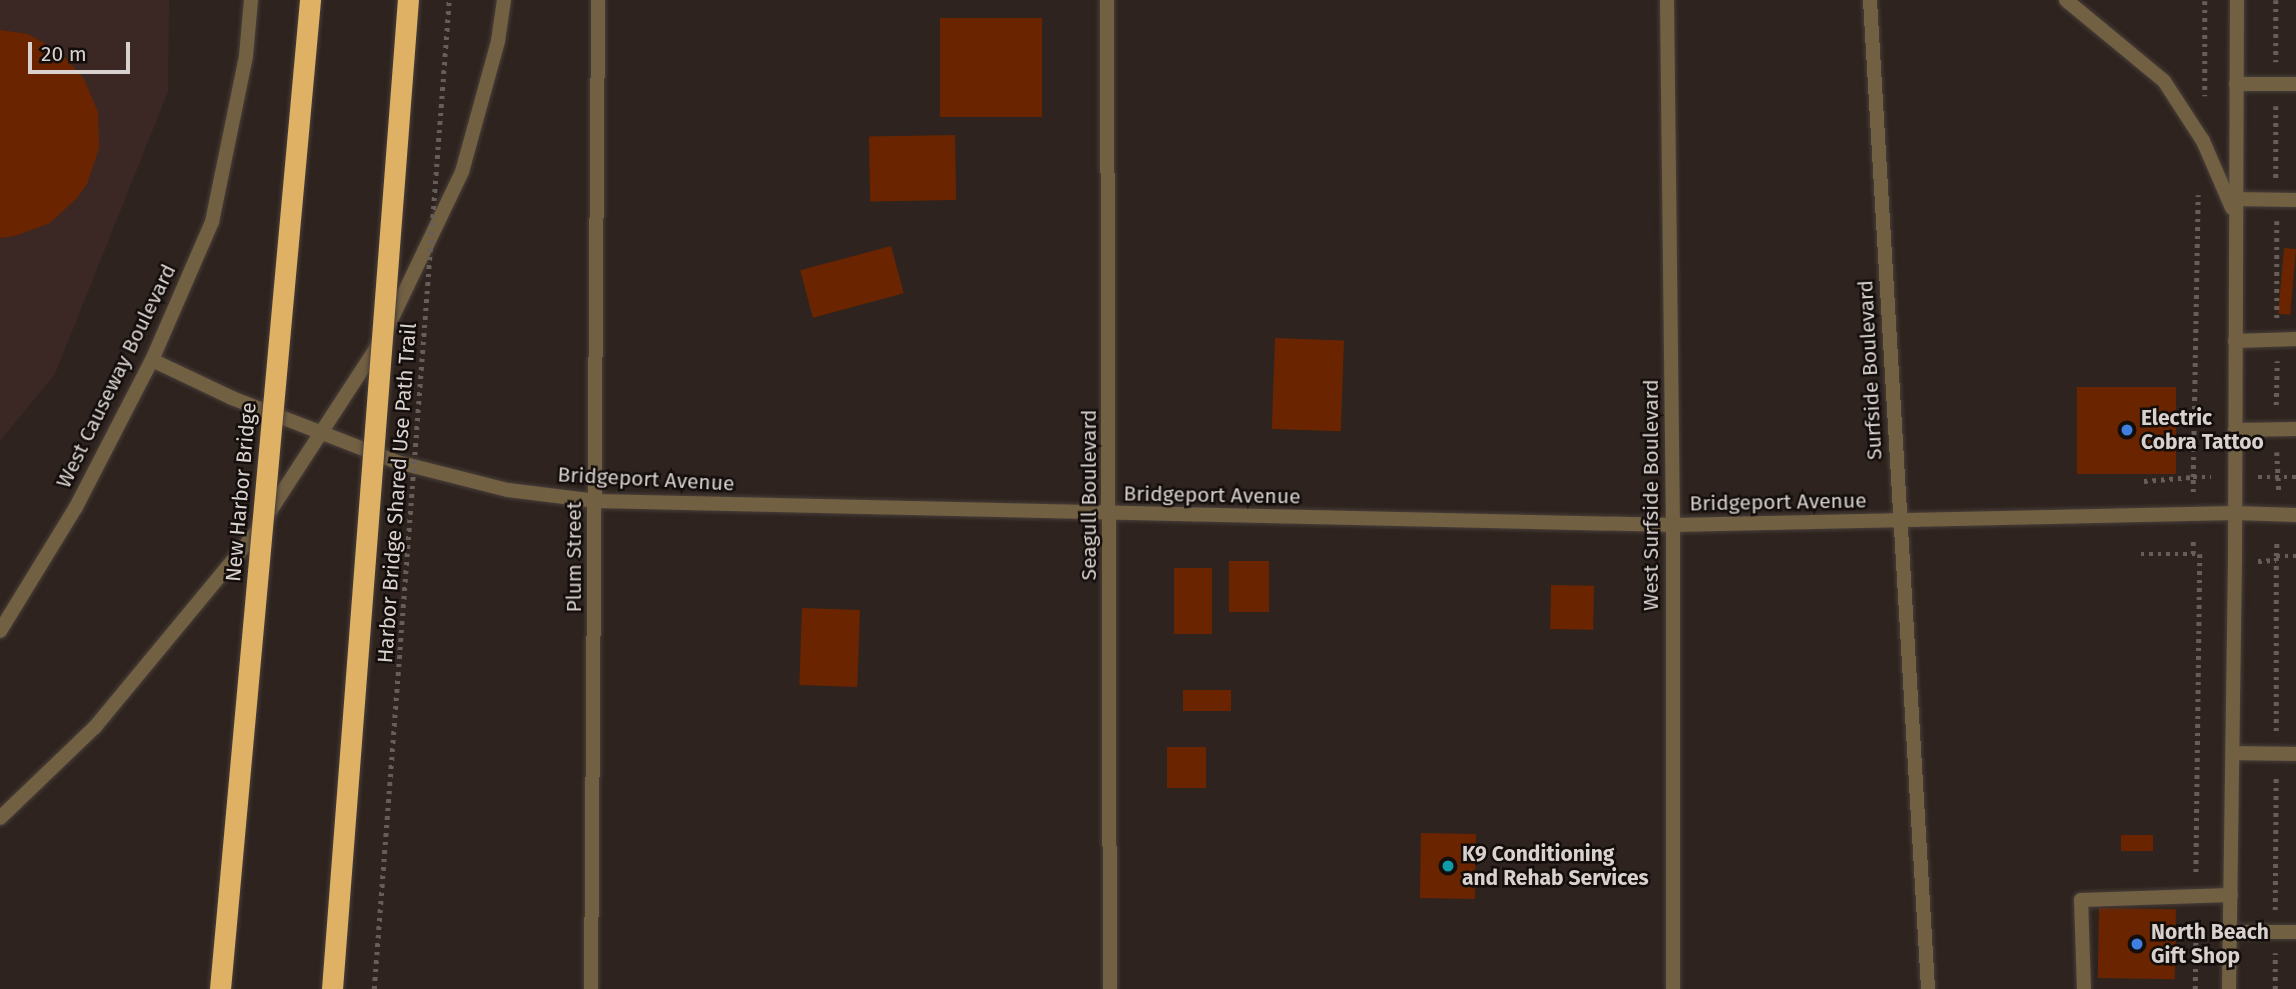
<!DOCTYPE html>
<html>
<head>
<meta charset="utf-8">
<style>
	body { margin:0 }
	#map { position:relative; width:2296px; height:989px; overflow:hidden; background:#2e231e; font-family:"Fira Sans",sans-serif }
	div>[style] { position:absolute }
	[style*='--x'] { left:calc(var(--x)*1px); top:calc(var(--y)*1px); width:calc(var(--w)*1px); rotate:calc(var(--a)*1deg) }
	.industrial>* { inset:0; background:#3b2824 }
	.building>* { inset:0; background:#6a2500; transform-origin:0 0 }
	.path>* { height:4.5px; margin-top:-2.25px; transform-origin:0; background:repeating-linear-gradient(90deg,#675d59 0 3.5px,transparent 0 8.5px) }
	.roads { filter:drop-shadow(0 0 2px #493f3a) drop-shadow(0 0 2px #493f3a) }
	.service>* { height:14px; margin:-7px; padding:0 7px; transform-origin:7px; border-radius:7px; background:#726043 }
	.minor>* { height:14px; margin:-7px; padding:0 7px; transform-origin:7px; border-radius:7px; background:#726043 }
	.tertiary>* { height:14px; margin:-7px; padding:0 7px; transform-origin:7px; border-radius:7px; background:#726043 }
	.path-bridge>* { height:4.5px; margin-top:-2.25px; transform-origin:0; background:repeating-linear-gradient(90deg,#675d59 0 3.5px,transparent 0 8.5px) }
	.bridges { filter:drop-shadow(0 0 2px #493f3a) drop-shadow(0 0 2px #493f3a) }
	.motorway-bridge>* { height:21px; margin:-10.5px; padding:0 10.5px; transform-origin:10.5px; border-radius:10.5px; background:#deb164 }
	.dots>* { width:19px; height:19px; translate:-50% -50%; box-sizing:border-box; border:4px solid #130e0c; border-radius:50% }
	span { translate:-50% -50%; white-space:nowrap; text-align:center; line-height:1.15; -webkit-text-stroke:5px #130e0c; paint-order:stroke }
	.street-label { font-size:21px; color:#d9d1ce }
	.poi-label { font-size:21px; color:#d9d1ce; font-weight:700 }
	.left { translate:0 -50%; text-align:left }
	.scale { position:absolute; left:28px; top:42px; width:102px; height:32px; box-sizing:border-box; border:4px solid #d9d1ce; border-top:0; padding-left:9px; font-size:21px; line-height:24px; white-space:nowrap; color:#d9d1ce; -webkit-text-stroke:5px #130e0c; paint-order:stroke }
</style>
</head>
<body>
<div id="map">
	<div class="industrial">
		<div style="clip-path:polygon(0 0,169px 0,168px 92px,55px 374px,0 441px)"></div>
	</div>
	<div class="building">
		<div style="left:940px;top:18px;width:102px;height:99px"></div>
		<div style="clip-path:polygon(0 30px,28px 34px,60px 52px,84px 79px,98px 112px,99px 148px,87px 184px,77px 198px,50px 223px,15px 236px,0 238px)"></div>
		<div style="left:955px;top:135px;width:65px;height:86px;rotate:89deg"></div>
		<div style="left:891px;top:246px;width:49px;height:94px;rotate:75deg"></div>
		<div style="left:2284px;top:248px;width:12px;height:66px;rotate:5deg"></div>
		<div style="left:1275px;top:338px;width:69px;height:91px;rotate:2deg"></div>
		<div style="left:2077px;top:387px;width:99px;height:87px"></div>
		<div style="left:1229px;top:561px;width:40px;height:51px"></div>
		<div style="left:1174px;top:568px;width:38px;height:66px"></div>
		<div style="left:1551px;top:585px;width:43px;height:44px;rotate:1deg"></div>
		<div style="left:802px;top:608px;width:58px;height:77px;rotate:2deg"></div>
		<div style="left:1183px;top:690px;width:48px;height:21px"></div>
		<div style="left:1167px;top:747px;width:39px;height:41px"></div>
		<div style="left:1421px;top:833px;width:55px;height:65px;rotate:1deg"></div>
		<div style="left:2121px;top:835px;width:32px;height:16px"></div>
		<div style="left:2099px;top:908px;width:77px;height:70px;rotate:1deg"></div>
	</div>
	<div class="path">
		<div style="--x:2276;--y:0;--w:62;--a:90"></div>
		<div style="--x:2205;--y:1;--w:95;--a:90"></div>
		<div style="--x:2276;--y:106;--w:72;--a:90"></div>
		<div style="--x:2277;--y:221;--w:97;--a:90"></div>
		<div style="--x:2276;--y:405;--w:44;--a:-88.7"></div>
		<div style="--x:2277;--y:452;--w:41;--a:87.2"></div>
		<div style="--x:2258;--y:477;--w:38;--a:0"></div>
		<div style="--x:2144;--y:481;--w:49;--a:-4.7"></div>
		<div style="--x:2193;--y:477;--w:282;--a:-89"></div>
		<div style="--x:2193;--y:492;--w:15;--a:-90"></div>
		<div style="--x:2193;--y:477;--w:18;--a:0"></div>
		<div style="--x:2141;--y:554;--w:59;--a:0"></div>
		<div style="--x:2200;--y:554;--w:318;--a:90.7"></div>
		<div style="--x:2193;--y:554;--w:16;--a:-90"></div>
		<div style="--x:2276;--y:556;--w:17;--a:-87"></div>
		<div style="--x:2258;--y:561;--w:18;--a:-3"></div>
		<div style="--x:2276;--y:731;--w:175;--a:-90"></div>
		<div style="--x:2276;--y:556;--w:20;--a:0"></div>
		<div style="--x:2275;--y:910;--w:132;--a:-89.6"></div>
		<div style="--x:2195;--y:989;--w:69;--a:-89.2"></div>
		<div style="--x:2275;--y:989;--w:36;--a:-90"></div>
	</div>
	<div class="roads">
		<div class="service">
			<div style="--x:2236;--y:84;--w:60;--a:0"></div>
			<div style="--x:2234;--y:199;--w:62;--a:0.9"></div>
			<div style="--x:2235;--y:341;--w:61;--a:-1.9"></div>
			<div style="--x:2235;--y:430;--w:61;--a:-0.9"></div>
			<div style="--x:2233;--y:753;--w:63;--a:0.9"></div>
			<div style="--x:2231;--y:932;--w:65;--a:0"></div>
			<div style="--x:2084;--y:989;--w:89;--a:-91.9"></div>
			<div style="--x:2081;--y:900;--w:150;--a:-1.9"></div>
		</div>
		<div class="minor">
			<div style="--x:1107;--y:0;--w:989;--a:89.83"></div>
			<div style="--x:1667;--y:0;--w:525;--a:89.35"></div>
			<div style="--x:1673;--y:525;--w:464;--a:90"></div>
			<div style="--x:1870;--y:0;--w:991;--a:86.64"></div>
			<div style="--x:591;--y:989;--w:989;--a:-89.59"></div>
		</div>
		<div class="tertiary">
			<div style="--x:2066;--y:0;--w:127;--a:39.6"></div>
			<div style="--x:2164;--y:81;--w:72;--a:57"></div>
			<div style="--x:2203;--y:141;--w:73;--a:66.6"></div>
			<div style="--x:152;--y:360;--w:89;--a:25.4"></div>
			<div style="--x:232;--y:398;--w:177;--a:21.2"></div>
			<div style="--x:397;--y:462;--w:114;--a:14.2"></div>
			<div style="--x:508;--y:490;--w:89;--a:7.1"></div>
			<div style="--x:596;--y:501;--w:1077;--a:1.28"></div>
			<div style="--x:1673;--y:525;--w:563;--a:-1.22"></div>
			<div style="--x:2236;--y:513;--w:60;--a:1.9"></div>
			<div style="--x:0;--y:631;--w:145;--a:-58.5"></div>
			<div style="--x:76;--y:507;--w:165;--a:-62.7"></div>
			<div style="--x:152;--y:360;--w:150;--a:-66.5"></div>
			<div style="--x:212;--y:222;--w:169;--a:-78.4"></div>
			<div style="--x:246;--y:56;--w:56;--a:-84.9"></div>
			<div style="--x:0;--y:818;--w:132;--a:-43.8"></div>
			<div style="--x:95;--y:727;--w:254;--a:-50.4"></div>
			<div style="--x:257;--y:531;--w:229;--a:-56.9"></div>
			<div style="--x:382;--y:339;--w:185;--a:-64.4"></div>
			<div style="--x:462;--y:172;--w:136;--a:-74.6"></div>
			<div style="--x:498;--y:41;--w:41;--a:-81.7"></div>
			<div style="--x:2229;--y:989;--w:427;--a:-89.2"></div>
			<div style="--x:2235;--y:562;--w:562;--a:-89.8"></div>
		</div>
	</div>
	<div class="path-bridge">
		<div style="--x:374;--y:989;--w:992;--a:-85.66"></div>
	</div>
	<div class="bridges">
		<div class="motorway-bridge">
			<div style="--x:220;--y:989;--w:993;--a:-84.8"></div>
			<div style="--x:332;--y:989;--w:992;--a:-85.61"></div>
		</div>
	</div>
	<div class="dots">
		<div style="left:2127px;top:430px;background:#3f7fe0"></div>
		<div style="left:1448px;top:866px;background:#0f9aa8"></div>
		<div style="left:2137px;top:944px;background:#3f7fe0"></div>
	</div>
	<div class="street-label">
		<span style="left:1870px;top:370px;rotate:-93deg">Surfside Boulevard</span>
		<span style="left:116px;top:376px;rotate:-64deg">West Causeway Boulevard</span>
		<span style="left:646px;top:479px;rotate:3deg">Bridgeport Avenue</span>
		<span style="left:241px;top:492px;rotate:-85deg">New Harbor Bridge</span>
		<span style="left:397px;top:493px;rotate:-86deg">Harbor Bridge Shared Use Path Trail</span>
		<span style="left:1089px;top:495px;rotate:-90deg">Seagull Boulevard</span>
		<span style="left:1212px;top:495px;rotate:1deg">Bridgeport Avenue</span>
		<span style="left:1651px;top:495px;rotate:-90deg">West Surfside Boulevard</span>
		<span style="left:1778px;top:502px;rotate:-1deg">Bridgeport Avenue</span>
		<span style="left:574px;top:557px;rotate:-90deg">Plum Street</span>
	</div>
	<div class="poi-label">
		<span class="left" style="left:2141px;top:430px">Electric<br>Cobra Tattoo</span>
		<span class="left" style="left:1462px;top:866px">K9 Conditioning<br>and Rehab Services</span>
		<span class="left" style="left:2151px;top:944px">North Beach<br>Gift Shop</span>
	</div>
	<div class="scale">20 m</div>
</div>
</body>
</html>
